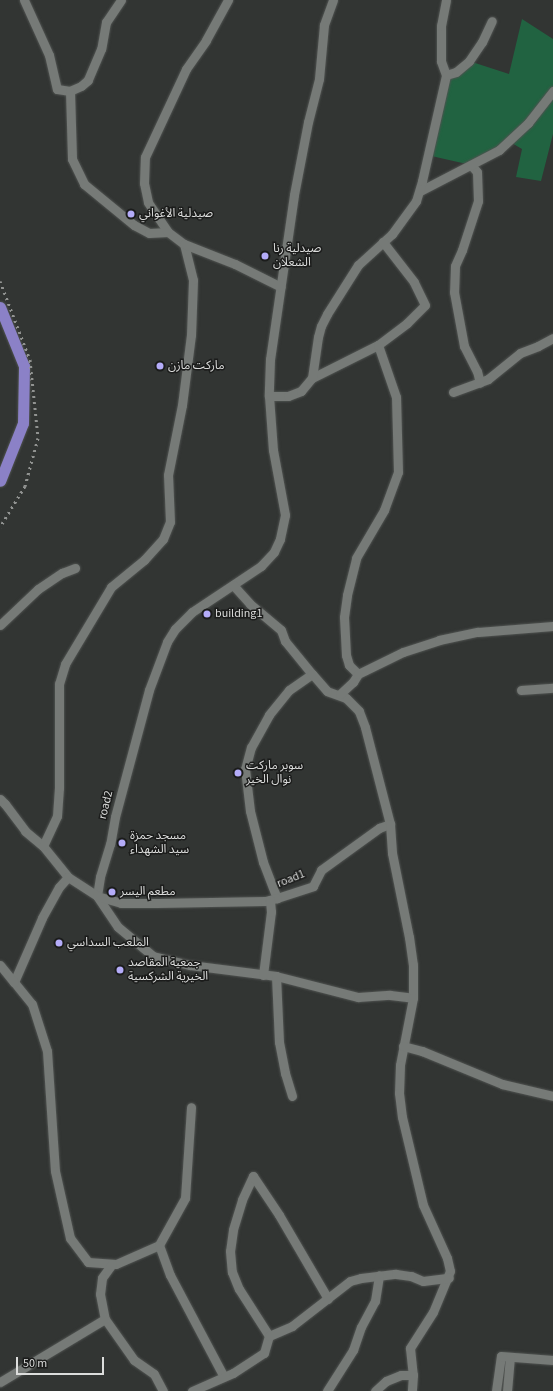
<!DOCTYPE html>
<html>
<head>
<meta charset="utf-8">
<style>
	body { margin:0 }
	#map { position:relative; width:553px; height:1391px; overflow:hidden; background:#323533; font-family:"Source Sans 3","Noto Sans Arabic",sans-serif }
	div>[style] { position:absolute }
	[style*='--x'] { left:calc(var(--x)*1px); top:calc(var(--y)*1px); width:calc(var(--w)*1px); rotate:calc(var(--a)*1deg) }
	.green>* { inset:0; background:#216341 }
	.roads { filter:drop-shadow(0 0 1px #505351) drop-shadow(0 0 1px #505351) }
	.minor>* { height:9px; margin:-4.5px; padding:0 4.5px; transform-origin:4.5px; border-radius:4.5px; background:#767a77 }
	.primary>* { height:11px; margin:-5.5px; padding:0 5.5px; transform-origin:5.5px; border-radius:5.5px; background:#8b81c7 }
	.rail>* { height:3px; margin-top:-1.5px; transform-origin:0; background:repeating-linear-gradient(90deg,#919391 0 2px,transparent 0 6px) }
	.dots>* { width:11px; height:11px; translate:-50% -50%; box-sizing:border-box; border:2px solid #1b1c1b; border-radius:50% }
	span { translate:-50% -50%; white-space:nowrap; text-align:center; line-height:1.15; -webkit-text-stroke:3px #1b1c1b; paint-order:stroke }
	.poi-label { font-size:12px; color:#dcdddc }
	.left { translate:0 -50%; text-align:left }
	.street-label { font-size:12px; color:#dcdddc }
	.scale { position:absolute; left:16px; top:1357px; width:88px; height:18px; box-sizing:border-box; border:2px solid #dcdddc; border-top:0; padding-left:5px; font-size:12px; line-height:14px; white-space:nowrap; color:#dcdddc; -webkit-text-stroke:3px #1b1c1b; paint-order:stroke }
</style>
</head>
<body>
<div id="map">
	<div class="green">
		<div style="clip-path:polygon(522px 19px,553px 39px,553px 134px,541px 181px,516px 177px,522px 149px,510px 142px,471px 165px,427px 155px,446px 75px,469px 61px,509px 74px)"></div>
	</div>
	<div class="roads">
		<div class="minor">
			<div style="--x:24;--y:0;--w:60;--a:65.6"></div>
			<div style="--x:49;--y:55;--w:35;--a:77"></div>
			<div style="--x:57;--y:89;--w:13;--a:9"></div>
			<div style="--x:121;--y:0;--w:27;--a:124"></div>
			<div style="--x:106;--y:22;--w:27;--a:100"></div>
			<div style="--x:101;--y:49;--w:34;--a:113"></div>
			<div style="--x:88;--y:80;--w:9;--a:139"></div>
			<div style="--x:81;--y:86;--w:12;--a:156"></div>
			<div style="--x:70;--y:91;--w:68;--a:88.3"></div>
			<div style="--x:72;--y:159;--w:28;--a:64"></div>
			<div style="--x:84;--y:184;--w:65;--a:39.4"></div>
			<div style="--x:134;--y:225;--w:17;--a:28"></div>
			<div style="--x:149;--y:233;--w:19;--a:-3"></div>
			<div style="--x:168;--y:232;--w:20;--a:37"></div>
			<div style="--x:333;--y:0;--w:27;--a:110"></div>
			<div style="--x:324;--y:25;--w:54;--a:95.3"></div>
			<div style="--x:319;--y:79;--w:44;--a:104.3"></div>
			<div style="--x:308;--y:122;--w:74;--a:100.9"></div>
			<div style="--x:294;--y:195;--w:166;--a:98.3"></div>
			<div style="--x:270;--y:359;--w:37;--a:92"></div>
			<div style="--x:269;--y:396;--w:54;--a:85.8"></div>
			<div style="--x:273;--y:450;--w:66;--a:79.5"></div>
			<div style="--x:285;--y:515;--w:25;--a:102"></div>
			<div style="--x:280;--y:539;--w:14;--a:115"></div>
			<div style="--x:274;--y:552;--w:19;--a:133"></div>
			<div style="--x:261;--y:566;--w:83;--a:146.3"></div>
			<div style="--x:192;--y:612;--w:24;--a:135"></div>
			<div style="--x:175;--y:629;--w:15;--a:122"></div>
			<div style="--x:167;--y:642;--w:51;--a:110.6"></div>
			<div style="--x:149;--y:690;--w:131;--a:105"></div>
			<div style="--x:115;--y:817;--w:27;--a:100"></div>
			<div style="--x:110;--y:844;--w:34;--a:107"></div>
			<div style="--x:100;--y:877;--w:19;--a:99"></div>
			<div style="--x:97;--y:896;--w:37;--a:56"></div>
			<div style="--x:118;--y:927;--w:45;--a:39.6"></div>
			<div style="--x:153;--y:956;--w:38;--a:14"></div>
			<div style="--x:190;--y:965;--w:87;--a:7.3"></div>
			<div style="--x:276;--y:976;--w:85;--a:14.4"></div>
			<div style="--x:358;--y:997;--w:32;--a:-4"></div>
			<div style="--x:390;--y:995;--w:23;--a:7"></div>
			<div style="--x:446;--y:75;--w:15;--a:-110"></div>
			<div style="--x:441;--y:61;--w:35;--a:-90"></div>
			<div style="--x:441;--y:26;--w:26;--a:-79"></div>
			<div style="--x:471;--y:165;--w:9;--a:49"></div>
			<div style="--x:477;--y:172;--w:29;--a:88"></div>
			<div style="--x:478;--y:201;--w:52;--a:108.1"></div>
			<div style="--x:462;--y:250;--w:17;--a:114"></div>
			<div style="--x:455;--y:266;--w:26;--a:92"></div>
			<div style="--x:454;--y:292;--w:55;--a:79.5"></div>
			<div style="--x:464;--y:346;--w:28;--a:63"></div>
			<div style="--x:477;--y:371;--w:12;--a:76"></div>
			<div style="--x:420;--y:191;--w:89;--a:-27.4"></div>
			<div style="--x:499;--y:150;--w:40;--a:-43"></div>
			<div style="--x:528;--y:123;--w:41;--a:-52"></div>
			<div style="--x:168;--y:232;--w:36;--a:-124"></div>
			<div style="--x:148;--y:202;--w:19;--a:-102"></div>
			<div style="--x:144;--y:183;--w:26;--a:-88"></div>
			<div style="--x:145;--y:157;--w:97;--a:-65"></div>
			<div style="--x:186;--y:69;--w:35;--a:-55"></div>
			<div style="--x:206;--y:40;--w:46;--a:-61.2"></div>
			<div style="--x:312;--y:378;--w:74;--a:-26.6"></div>
			<div style="--x:453;--y:392;--w:37;--a:-20"></div>
			<div style="--x:488;--y:379;--w:41;--a:-39.1"></div>
			<div style="--x:520;--y:353;--w:19;--a:-21"></div>
			<div style="--x:538;--y:346;--w:17;--a:-28"></div>
			<div style="--x:269;--y:396;--w:19;--a:0"></div>
			<div style="--x:288;--y:396;--w:14;--a:-21"></div>
			<div style="--x:301;--y:391;--w:17;--a:-50"></div>
			<div style="--x:312;--y:378;--w:41;--a:-81.7"></div>
			<div style="--x:318;--y:337;--w:11;--a:-75"></div>
			<div style="--x:321;--y:326;--w:13;--a:-63"></div>
			<div style="--x:327;--y:314;--w:58;--a:-57.7"></div>
			<div style="--x:358;--y:265;--w:46;--a:-42.4"></div>
			<div style="--x:392;--y:234;--w:41;--a:-54"></div>
			<div style="--x:416;--y:201;--w:21;--a:-73"></div>
			<div style="--x:422;--y:181;--w:109;--a:-77.2"></div>
			<div style="--x:446;--y:75;--w:10;--a:-17"></div>
			<div style="--x:456;--y:72;--w:17;--a:-40"></div>
			<div style="--x:469;--y:61;--w:23;--a:-56"></div>
			<div style="--x:482;--y:42;--w:23;--a:-65"></div>
			<div style="--x:233;--y:585;--w:25;--a:48"></div>
			<div style="--x:250;--y:604;--w:40;--a:40"></div>
			<div style="--x:281;--y:630;--w:12;--a:70"></div>
			<div style="--x:285;--y:641;--w:43;--a:50.7"></div>
			<div style="--x:312;--y:674;--w:28;--a:145"></div>
			<div style="--x:289;--y:690;--w:32;--a:129"></div>
			<div style="--x:269;--y:715;--w:37;--a:119"></div>
			<div style="--x:251;--y:747;--w:23;--a:105"></div>
			<div style="--x:245;--y:769;--w:42;--a:83.2"></div>
			<div style="--x:250;--y:811;--w:53;--a:75.7"></div>
			<div style="--x:263;--y:862;--w:39;--a:69"></div>
			<div style="--x:277;--y:898;--w:38;--a:-18"></div>
			<div style="--x:313;--y:886;--w:18;--a:-63"></div>
			<div style="--x:321;--y:870;--w:72;--a:-35.9"></div>
			<div style="--x:379;--y:828;--w:12;--a:-20"></div>
			<div style="--x:390;--y:824;--w:100;--a:-104.5"></div>
			<div style="--x:365;--y:727;--w:17;--a:-111"></div>
			<div style="--x:359;--y:711;--w:18;--a:-135"></div>
			<div style="--x:346;--y:698;--w:20;--a:-160"></div>
			<div style="--x:327;--y:691;--w:23;--a:-131"></div>
			<div style="--x:0;--y:625;--w:52;--a:-43.5"></div>
			<div style="--x:38;--y:589;--w:29;--a:-34"></div>
			<div style="--x:62;--y:573;--w:14;--a:-21"></div>
			<div style="--x:358;--y:674;--w:13;--a:-135"></div>
			<div style="--x:349;--y:665;--w:10;--a:-107"></div>
			<div style="--x:346;--y:655;--w:38;--a:-93"></div>
			<div style="--x:344;--y:617;--w:22;--a:-82"></div>
			<div style="--x:347;--y:595;--w:38;--a:-76"></div>
			<div style="--x:356;--y:558;--w:56;--a:-59.7"></div>
			<div style="--x:384;--y:510;--w:40;--a:-69.8"></div>
			<div style="--x:398;--y:472;--w:75;--a:-91.5"></div>
			<div style="--x:396;--y:397;--w:55;--a:-109.1"></div>
			<div style="--x:378;--y:345;--w:36;--a:-37"></div>
			<div style="--x:407;--y:323;--w:25;--a:-45"></div>
			<div style="--x:425;--y:305;--w:25;--a:-116"></div>
			<div style="--x:414;--y:282;--w:51;--a:-127.8"></div>
			<div style="--x:521;--y:690;--w:32;--a:-4"></div>
			<div style="--x:340;--y:694;--w:18;--a:-43"></div>
			<div style="--x:353;--y:682;--w:9;--a:-58"></div>
			<div style="--x:358;--y:674;--w:50;--a:-26.1"></div>
			<div style="--x:403;--y:652;--w:38;--a:-18"></div>
			<div style="--x:439;--y:640;--w:40;--a:-12"></div>
			<div style="--x:478;--y:632;--w:75;--a:-4.6"></div>
			<div style="--x:0;--y:799;--w:7;--a:45"></div>
			<div style="--x:5;--y:804;--w:34;--a:53"></div>
			<div style="--x:25;--y:831;--w:23;--a:40"></div>
			<div style="--x:43;--y:846;--w:40;--a:51"></div>
			<div style="--x:68;--y:877;--w:35;--a:33"></div>
			<div style="--x:97;--y:896;--w:25;--a:16"></div>
			<div style="--x:121;--y:903;--w:36;--a:0"></div>
			<div style="--x:157;--y:903;--w:108;--a:-1.1"></div>
			<div style="--x:265;--y:901;--w:12;--a:-14"></div>
			<div style="--x:390;--y:824;--w:29;--a:86"></div>
			<div style="--x:392;--y:853;--w:86;--a:78.6"></div>
			<div style="--x:409;--y:937;--w:28;--a:82"></div>
			<div style="--x:413;--y:965;--w:33;--a:90"></div>
			<div style="--x:413;--y:998;--w:68;--a:101"></div>
			<div style="--x:400;--y:1065;--w:28;--a:92"></div>
			<div style="--x:399;--y:1093;--w:24;--a:83"></div>
			<div style="--x:402;--y:1117;--w:90;--a:76.6"></div>
			<div style="--x:423;--y:1205;--w:58;--a:65.6"></div>
			<div style="--x:447;--y:1258;--w:13;--a:77"></div>
			<div style="--x:450;--y:1271;--w:44;--a:112.5"></div>
			<div style="--x:433;--y:1312;--w:43;--a:122.6"></div>
			<div style="--x:410;--y:1348;--w:27;--a:84"></div>
			<div style="--x:413;--y:1375;--w:16;--a:94"></div>
			<div style="--x:43;--y:846;--w:33;--a:-65"></div>
			<div style="--x:57;--y:816;--w:28;--a:-86"></div>
			<div style="--x:59;--y:788;--w:104;--a:-90"></div>
			<div style="--x:59;--y:684;--w:21;--a:-73"></div>
			<div style="--x:65;--y:664;--w:90;--a:-59.1"></div>
			<div style="--x:111;--y:587;--w:43;--a:-39.3"></div>
			<div style="--x:144;--y:560;--w:28;--a:-48"></div>
			<div style="--x:163;--y:539;--w:18;--a:-68"></div>
			<div style="--x:170;--y:522;--w:47;--a:-92.4"></div>
			<div style="--x:168;--y:475;--w:71;--a:-78.7"></div>
			<div style="--x:182;--y:405;--w:71;--a:-82.7"></div>
			<div style="--x:191;--y:335;--w:55;--a:-87.9"></div>
			<div style="--x:193;--y:280;--w:37;--a:-104"></div>
			<div style="--x:184;--y:244;--w:55;--a:21.4"></div>
			<div style="--x:235;--y:264;--w:51;--a:26.6"></div>
			<div style="--x:68;--y:877;--w:13;--a:132"></div>
			<div style="--x:59;--y:887;--w:35;--a:119"></div>
			<div style="--x:42;--y:918;--w:70;--a:113.6"></div>
			<div style="--x:14;--y:982;--w:28;--a:51"></div>
			<div style="--x:32;--y:1004;--w:49;--a:72.3"></div>
			<div style="--x:47;--y:1051;--w:120;--a:86.2"></div>
			<div style="--x:55;--y:1171;--w:69;--a:77.4"></div>
			<div style="--x:70;--y:1238;--w:30;--a:53"></div>
			<div style="--x:88;--y:1262;--w:28;--a:4"></div>
			<div style="--x:116;--y:1264;--w:47;--a:-23.8"></div>
			<div style="--x:159;--y:1245;--w:54;--a:-61"></div>
			<div style="--x:185;--y:1198;--w:91;--a:-86.2"></div>
			<div style="--x:0;--y:965;--w:22;--a:51"></div>
			<div style="--x:263;--y:975;--w:64;--a:-82.8"></div>
			<div style="--x:271;--y:912;--w:12;--a:-95"></div>
			<div style="--x:276;--y:976;--w:66;--a:87.4"></div>
			<div style="--x:279;--y:1042;--w:32;--a:79"></div>
			<div style="--x:285;--y:1073;--w:24;--a:73"></div>
			<div style="--x:403;--y:1046;--w:20;--a:15"></div>
			<div style="--x:422;--y:1051;--w:87;--a:22.4"></div>
			<div style="--x:502;--y:1084;--w:52;--a:13.2"></div>
			<div style="--x:253;--y:1176;--w:26;--a:115"></div>
			<div style="--x:242;--y:1200;--w:31;--a:107"></div>
			<div style="--x:233;--y:1230;--w:21;--a:98"></div>
			<div style="--x:230;--y:1251;--w:21;--a:85"></div>
			<div style="--x:232;--y:1272;--w:18;--a:68"></div>
			<div style="--x:239;--y:1289;--w:56;--a:57.4"></div>
			<div style="--x:253;--y:1176;--w:47;--a:56.3"></div>
			<div style="--x:279;--y:1215;--w:97;--a:59.7"></div>
			<div style="--x:159;--y:1245;--w:32;--a:70"></div>
			<div style="--x:170;--y:1275;--w:115;--a:62.1"></div>
			<div style="--x:112;--y:1264;--w:17;--a:126"></div>
			<div style="--x:102;--y:1278;--w:16;--a:97"></div>
			<div style="--x:100;--y:1294;--w:25;--a:79"></div>
			<div style="--x:105;--y:1319;--w:50;--a:54.7"></div>
			<div style="--x:134;--y:1360;--w:24;--a:35"></div>
			<div style="--x:154;--y:1374;--w:19;--a:62"></div>
			<div style="--x:0;--y:1382;--w:122;--a:-31"></div>
			<div style="--x:192;--y:1391;--w:45;--a:-23.7"></div>
			<div style="--x:233;--y:1373;--w:37;--a:-33"></div>
			<div style="--x:264;--y:1353;--w:18;--a:-74"></div>
			<div style="--x:269;--y:1336;--w:25;--a:-23"></div>
			<div style="--x:292;--y:1326;--w:73;--a:-37.8"></div>
			<div style="--x:350;--y:1281;--w:11;--a:-15"></div>
			<div style="--x:361;--y:1278;--w:35;--a:-7"></div>
			<div style="--x:396;--y:1274;--w:15;--a:8"></div>
			<div style="--x:411;--y:1276;--w:13;--a:23"></div>
			<div style="--x:423;--y:1281;--w:26;--a:-7"></div>
			<div style="--x:327;--y:1391;--w:49;--a:-57.6"></div>
			<div style="--x:353;--y:1350;--w:24;--a:-71"></div>
			<div style="--x:361;--y:1327;--w:30;--a:-62"></div>
			<div style="--x:375;--y:1301;--w:26;--a:-81"></div>
			<div style="--x:375;--y:1391;--w:15;--a:-42"></div>
			<div style="--x:386;--y:1381;--w:16;--a:-22"></div>
			<div style="--x:401;--y:1375;--w:12;--a:0"></div>
			<div style="--x:496;--y:1391;--w:35;--a:-82"></div>
			<div style="--x:501;--y:1356;--w:52;--a:4.4"></div>
			<div style="--x:507;--y:1391;--w:34;--a:-85"></div>
		</div>
		<div class="primary">
			<div style="--x:0;--y:307;--w:64;--a:67.9"></div>
			<div style="--x:24;--y:366;--w:57;--a:91"></div>
			<div style="--x:23;--y:423;--w:62;--a:111.6"></div>
		</div>
	</div>
	<div class="rail">
		<div style="--x:0;--y:281;--w:85;--a:69.2"></div>
		<div style="--x:30;--y:360;--w:78;--a:84.1"></div>
		<div style="--x:38;--y:438;--w:50;--a:105.2"></div>
		<div style="--x:25;--y:486;--w:48;--a:121.4"></div>
	</div>
	<div class="dots">
		<div style="left:131px;top:214px;background:#b4acf9"></div>
		<div style="left:265px;top:256px;background:#b4acf9"></div>
		<div style="left:160px;top:366px;background:#b4acf9"></div>
		<div style="left:207px;top:614px;background:#b4acf9"></div>
		<div style="left:238px;top:773px;background:#b4acf9"></div>
		<div style="left:122px;top:843px;background:#b4acf9"></div>
		<div style="left:112px;top:892px;background:#b4acf9"></div>
		<div style="left:59px;top:943px;background:#b4acf9"></div>
		<div style="left:120px;top:970px;background:#b4acf9"></div>
	</div>
	<div class="poi-label">
		<span class="left" style="left:139px;top:214px">صيدلية الأغواني</span>
		<span class="left" style="left:273px;top:256px">صيدلية رنا<br>الشعلان</span>
		<span class="left" style="left:168px;top:366px">ماركت مازن</span>
		<span class="left" style="left:215px;top:614px">building1</span>
		<span class="left" style="left:246px;top:773px">سوبر ماركت<br>نوال الخير</span>
		<span class="left" style="left:130px;top:843px">مسجد حمزة<br>سيد الشهداء</span>
		<span class="left" style="left:120px;top:892px">مطعم اليسر</span>
		<span class="left" style="left:67px;top:943px">الملعب السداسي</span>
		<span class="left" style="left:128px;top:970px">جمعية المقاصد<br>الخيرية الشركسية</span>
	</div>
	<div class="street-label">
		<span style="left:106px;top:805px;rotate:-76deg">road2</span>
		<span style="left:291px;top:879px;rotate:-22deg">road1</span>
	</div>
	<div class="scale">50 m</div>
</div>
</body>
</html>
